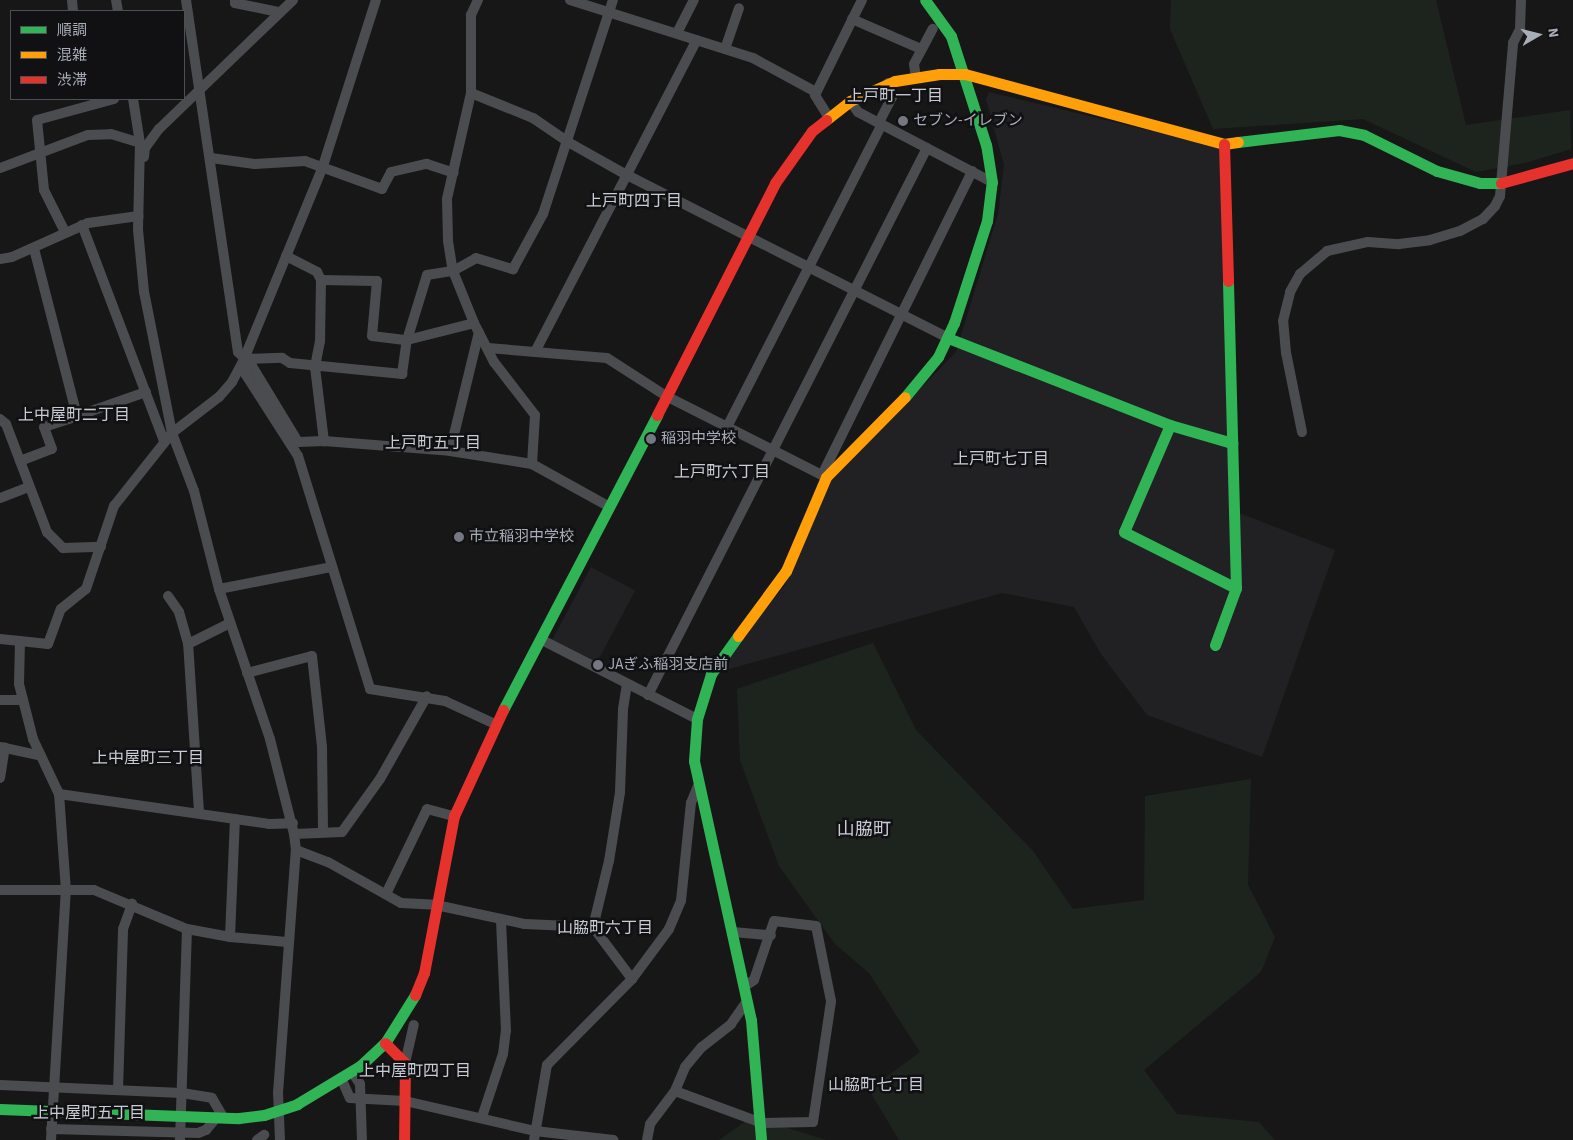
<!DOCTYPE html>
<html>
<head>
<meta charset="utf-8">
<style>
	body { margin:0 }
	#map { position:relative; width:1573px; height:1140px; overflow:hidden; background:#171717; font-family:"Source Sans 3","Noto Sans JP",sans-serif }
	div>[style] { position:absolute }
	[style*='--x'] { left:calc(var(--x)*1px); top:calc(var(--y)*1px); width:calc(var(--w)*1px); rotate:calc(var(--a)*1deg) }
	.built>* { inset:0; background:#212123; transform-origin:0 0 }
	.green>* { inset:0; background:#1d241e }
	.street>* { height:10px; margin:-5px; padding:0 5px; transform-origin:5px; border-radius:5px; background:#4b4c50 }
	.fast>* { height:11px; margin:-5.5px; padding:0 5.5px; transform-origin:5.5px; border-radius:5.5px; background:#30b455 }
	.slow>* { height:11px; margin:-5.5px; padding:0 5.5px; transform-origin:5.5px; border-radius:5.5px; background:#ff9f0a }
	.jam>* { height:11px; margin:-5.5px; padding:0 5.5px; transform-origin:5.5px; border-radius:5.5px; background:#e5322d }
	.dots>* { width:14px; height:14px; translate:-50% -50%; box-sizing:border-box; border:2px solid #111113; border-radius:50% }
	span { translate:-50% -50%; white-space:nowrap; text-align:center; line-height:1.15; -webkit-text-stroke:5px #111113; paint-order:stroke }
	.poi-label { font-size:15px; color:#a8adb8 }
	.left { translate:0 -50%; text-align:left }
	.neighbourhood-label { font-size:16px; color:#c9ccd4 }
	.quarter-label { font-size:18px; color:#c9ccd4 }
	.legend { position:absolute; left:10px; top:10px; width:175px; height:90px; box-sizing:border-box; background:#111113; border:1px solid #4d4f55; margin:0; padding:6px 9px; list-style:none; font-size:15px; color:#a8adb8 }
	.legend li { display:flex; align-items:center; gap:10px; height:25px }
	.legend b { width:25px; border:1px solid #4d4f55 }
	.north { position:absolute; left:1513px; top:10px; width:50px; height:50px; -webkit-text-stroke:4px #111113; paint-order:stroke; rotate:82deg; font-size:14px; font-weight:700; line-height:20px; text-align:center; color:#a8adb8 }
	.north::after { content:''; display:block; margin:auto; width:18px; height:22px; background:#a8adb8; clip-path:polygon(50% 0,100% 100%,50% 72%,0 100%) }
</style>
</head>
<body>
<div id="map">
	<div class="built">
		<div style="clip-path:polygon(989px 92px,1222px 148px,1231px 510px,1335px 550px,1262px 757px,1147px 715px,1101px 654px,1074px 607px,1002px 593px,715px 673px,785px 585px,829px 482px,956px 352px,998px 214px,1004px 165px,986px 99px)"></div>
		<div style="left:591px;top:567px;width:50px;height:83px;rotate:28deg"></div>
	</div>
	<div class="green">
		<div style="clip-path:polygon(1171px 0,1436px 0,1466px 125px,1570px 110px,1571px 149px,1525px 163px,1476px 172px,1363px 119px,1213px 129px,1170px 29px)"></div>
		<div style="clip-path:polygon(873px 643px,916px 730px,1033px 851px,1073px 909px,1144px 900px,1145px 796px,1251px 779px,1248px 885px,1275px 937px,1261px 972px,1144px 1070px,1177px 1114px,1259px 1122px,1275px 1140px,899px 1140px,869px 1090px,920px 1052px,869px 973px,835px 944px,779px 866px,740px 760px,737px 689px)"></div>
		<div style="clip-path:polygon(752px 1117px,826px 1140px,719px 1140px)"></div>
	</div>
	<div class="street">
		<div style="--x:72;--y:0;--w:11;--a:85"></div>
		<div style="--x:116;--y:0;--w:11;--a:80"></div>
		<div style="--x:186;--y:0;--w:356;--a:81.6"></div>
		<div style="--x:238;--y:352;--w:20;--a:45"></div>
		<div style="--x:252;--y:366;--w:89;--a:58.8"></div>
		<div style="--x:298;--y:442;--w:26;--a:-2"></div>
		<div style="--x:324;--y:441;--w:126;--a:4.5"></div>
		<div style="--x:450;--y:451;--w:83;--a:9"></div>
		<div style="--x:532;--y:464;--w:89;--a:28.9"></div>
		<div style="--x:235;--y:0;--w:3;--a:90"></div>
		<div style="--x:235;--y:3;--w:44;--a:11.8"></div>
		<div style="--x:478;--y:0;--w:17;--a:115"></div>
		<div style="--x:471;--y:15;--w:78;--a:90"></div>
		<div style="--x:471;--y:93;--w:109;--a:102.8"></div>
		<div style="--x:447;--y:199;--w:42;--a:88.6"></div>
		<div style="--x:448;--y:241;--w:30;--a:81"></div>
		<div style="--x:453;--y:271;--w:56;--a:68"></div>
		<div style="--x:474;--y:323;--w:44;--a:62.9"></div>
		<div style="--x:494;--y:362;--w:67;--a:52.3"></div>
		<div style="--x:535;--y:415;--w:49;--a:93.5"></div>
		<div style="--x:570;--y:0;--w:192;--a:17.6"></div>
		<div style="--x:753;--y:58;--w:72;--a:28.4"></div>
		<div style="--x:852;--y:19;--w:75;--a:23.5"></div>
		<div style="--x:677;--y:33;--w:37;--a:-63"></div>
		<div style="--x:725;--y:49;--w:43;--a:-71.1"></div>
		<div style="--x:916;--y:77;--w:13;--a:-99"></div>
		<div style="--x:914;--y:64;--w:40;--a:-62"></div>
		<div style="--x:888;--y:83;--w:15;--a:74"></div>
		<div style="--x:892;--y:97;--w:29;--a:117"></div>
		<div style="--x:879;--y:123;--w:127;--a:27.6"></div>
		<div style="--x:471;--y:93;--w:67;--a:22"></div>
		<div style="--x:533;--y:118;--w:42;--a:34.4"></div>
		<div style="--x:568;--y:142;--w:65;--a:29.3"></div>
		<div style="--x:625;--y:174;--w:362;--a:26.9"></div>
		<div style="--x:850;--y:101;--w:14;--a:54"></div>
		<div style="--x:858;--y:112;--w:24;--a:28"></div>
		<div style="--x:828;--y:116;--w:25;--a:-122"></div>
		<div style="--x:815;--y:95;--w:106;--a:-63.7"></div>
		<div style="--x:144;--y:157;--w:9;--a:-84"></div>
		<div style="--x:145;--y:148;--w:24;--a:-54"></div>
		<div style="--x:159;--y:129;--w:186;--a:-43.9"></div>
		<div style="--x:211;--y:158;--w:44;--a:7.8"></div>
		<div style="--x:255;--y:164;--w:50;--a:-3.4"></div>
		<div style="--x:305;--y:161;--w:82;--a:20"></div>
		<div style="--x:382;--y:189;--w:19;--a:-62"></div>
		<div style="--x:391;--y:172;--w:37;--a:-13"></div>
		<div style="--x:427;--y:164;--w:28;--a:18"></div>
		<div style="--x:0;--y:168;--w:94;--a:-20.6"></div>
		<div style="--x:88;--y:135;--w:23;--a:-2"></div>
		<div style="--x:111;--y:134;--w:30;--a:17"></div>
		<div style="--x:82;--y:225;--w:231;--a:69.2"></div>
		<div style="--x:65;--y:232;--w:47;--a:-116.6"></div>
		<div style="--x:44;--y:190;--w:70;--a:-95.7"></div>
		<div style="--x:37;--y:120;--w:80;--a:-15.3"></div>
		<div style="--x:286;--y:256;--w:35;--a:27"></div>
		<div style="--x:317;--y:272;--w:9;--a:63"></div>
		<div style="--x:321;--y:280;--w:56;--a:1"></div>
		<div style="--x:377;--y:281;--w:55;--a:95.2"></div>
		<div style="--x:372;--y:336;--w:35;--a:7"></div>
		<div style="--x:407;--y:340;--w:68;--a:-72.9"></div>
		<div style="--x:427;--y:275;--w:26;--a:-9"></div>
		<div style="--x:453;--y:271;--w:26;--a:-29"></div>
		<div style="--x:476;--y:258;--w:39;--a:17"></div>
		<div style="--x:513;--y:269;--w:63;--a:-61.4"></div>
		<div style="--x:543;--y:214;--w:225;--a:-71.9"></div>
		<div style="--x:0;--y:259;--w:12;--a:-9"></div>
		<div style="--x:12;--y:257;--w:83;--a:-24.1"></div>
		<div style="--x:88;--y:223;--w:51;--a:-7.8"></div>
		<div style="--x:321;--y:280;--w:61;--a:90.9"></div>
		<div style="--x:320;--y:341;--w:26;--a:101"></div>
		<div style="--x:315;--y:367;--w:75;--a:83.1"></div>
		<div style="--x:488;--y:348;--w:119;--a:4.8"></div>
		<div style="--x:607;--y:358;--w:70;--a:32.8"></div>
		<div style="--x:666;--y:396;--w:179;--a:26.9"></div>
		<div style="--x:536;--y:350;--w:349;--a:-62.6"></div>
		<div style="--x:244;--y:359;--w:16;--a:83"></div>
		<div style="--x:246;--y:375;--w:96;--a:57.3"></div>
		<div style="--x:298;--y:456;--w:244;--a:72.8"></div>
		<div style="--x:370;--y:689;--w:76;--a:9.1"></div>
		<div style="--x:445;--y:701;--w:55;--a:24.7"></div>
		<div style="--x:244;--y:359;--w:38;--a:-2"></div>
		<div style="--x:282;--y:358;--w:9;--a:32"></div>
		<div style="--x:290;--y:363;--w:113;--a:5.6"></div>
		<div style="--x:402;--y:374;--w:34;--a:-82"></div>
		<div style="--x:407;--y:340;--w:69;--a:-14.2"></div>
		<div style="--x:77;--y:416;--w:73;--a:-19.2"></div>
		<div style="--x:0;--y:419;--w:8;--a:40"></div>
		<div style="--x:6;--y:424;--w:116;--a:69.2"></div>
		<div style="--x:47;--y:532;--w:23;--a:45"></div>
		<div style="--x:63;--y:548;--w:38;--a:-2"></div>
		<div style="--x:727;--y:427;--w:340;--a:-62.9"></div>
		<div style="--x:1302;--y:432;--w:81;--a:-101.4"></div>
		<div style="--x:1286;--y:353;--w:32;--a:-95"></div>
		<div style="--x:1283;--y:321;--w:30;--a:-76"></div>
		<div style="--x:1290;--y:292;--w:21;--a:-61"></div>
		<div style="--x:1300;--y:274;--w:35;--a:-40"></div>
		<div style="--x:1327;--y:251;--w:42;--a:-12.4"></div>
		<div style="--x:1368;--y:242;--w:31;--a:4"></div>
		<div style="--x:1399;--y:244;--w:31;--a:-7"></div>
		<div style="--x:1430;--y:240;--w:31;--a:-17"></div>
		<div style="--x:1460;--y:231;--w:26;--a:-28"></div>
		<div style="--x:1483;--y:219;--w:18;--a:-47"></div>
		<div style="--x:1495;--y:206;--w:11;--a:-63"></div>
		<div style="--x:1500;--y:196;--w:154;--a:-85.1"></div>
		<div style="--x:1513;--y:43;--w:16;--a:-63"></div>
		<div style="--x:1520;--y:29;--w:29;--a:-88"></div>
		<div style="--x:450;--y:451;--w:122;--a:-76.3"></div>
		<div style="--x:20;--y:461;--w:34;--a:-21"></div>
		<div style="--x:52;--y:449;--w:23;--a:-110"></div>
		<div style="--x:44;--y:427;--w:35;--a:-18"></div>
		<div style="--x:77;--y:416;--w:173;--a:-104.4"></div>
		<div style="--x:822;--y:475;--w:339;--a:-63.7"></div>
		<div style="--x:0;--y:498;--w:31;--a:-21"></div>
		<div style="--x:219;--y:589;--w:114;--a:-11.1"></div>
		<div style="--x:168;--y:596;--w:19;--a:55"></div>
		<div style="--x:179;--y:612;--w:33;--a:74"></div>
		<div style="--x:0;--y:639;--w:20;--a:6"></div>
		<div style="--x:542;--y:640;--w:174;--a:27"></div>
		<div style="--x:247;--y:673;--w:67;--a:-14.7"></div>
		<div style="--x:312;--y:656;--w:92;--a:83.7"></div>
		<div style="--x:322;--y:747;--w:85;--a:89.3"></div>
		<div style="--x:648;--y:695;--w:614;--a:-62.98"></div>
		<div style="--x:0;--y:700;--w:23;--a:0"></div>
		<div style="--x:0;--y:747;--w:39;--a:12"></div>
		<div style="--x:0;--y:778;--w:31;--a:-81"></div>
		<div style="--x:59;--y:794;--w:212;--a:8.1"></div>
		<div style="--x:269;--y:824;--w:24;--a:-2"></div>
		<div style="--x:199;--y:812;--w:168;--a:-93.7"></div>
		<div style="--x:188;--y:644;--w:47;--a:-26.6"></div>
		<div style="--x:294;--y:834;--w:48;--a:-2.4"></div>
		<div style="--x:342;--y:832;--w:65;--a:-54.4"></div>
		<div style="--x:380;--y:779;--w:95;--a:-60.5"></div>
		<div style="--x:296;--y:850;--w:34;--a:21"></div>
		<div style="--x:328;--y:862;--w:84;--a:29.3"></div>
		<div style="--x:401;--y:903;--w:35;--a:3"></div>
		<div style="--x:436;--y:905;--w:91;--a:12.1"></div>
		<div style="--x:525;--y:924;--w:68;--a:2.5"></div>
		<div style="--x:593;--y:927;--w:65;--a:53.1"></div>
		<div style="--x:0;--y:890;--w:94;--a:0"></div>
		<div style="--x:94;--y:890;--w:101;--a:22.8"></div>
		<div style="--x:187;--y:929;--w:44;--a:10.5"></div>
		<div style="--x:230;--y:937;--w:57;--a:5"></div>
		<div style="--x:386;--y:894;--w:94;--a:-64.2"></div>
		<div style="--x:427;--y:809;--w:28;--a:15"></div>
		<div style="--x:593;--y:927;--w:68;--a:-76.4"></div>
		<div style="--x:609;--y:861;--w:70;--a:-80.9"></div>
		<div style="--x:620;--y:792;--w:83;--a:-87.9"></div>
		<div style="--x:623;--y:709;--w:24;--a:-81"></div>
		<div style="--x:733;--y:932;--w:38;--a:5"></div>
		<div style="--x:230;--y:937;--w:118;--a:-87.6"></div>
		<div style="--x:405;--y:1063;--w:39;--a:-77"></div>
		<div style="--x:352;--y:1072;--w:14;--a:56"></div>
		<div style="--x:360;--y:1084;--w:56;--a:88"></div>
		<div style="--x:341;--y:1078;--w:22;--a:66"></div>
		<div style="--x:350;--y:1098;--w:55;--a:3.1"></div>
		<div style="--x:405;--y:1101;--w:133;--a:13"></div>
		<div style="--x:535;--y:1131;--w:79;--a:6.6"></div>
		<div style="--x:0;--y:1085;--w:182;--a:2.5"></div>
		<div style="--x:182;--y:1093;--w:30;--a:9"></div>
		<div style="--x:212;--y:1098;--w:22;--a:60"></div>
		<div style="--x:118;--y:1090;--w:161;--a:-88.2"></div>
		<div style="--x:123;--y:929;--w:27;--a:-70"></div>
		<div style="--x:675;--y:1091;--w:93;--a:20.2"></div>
		<div style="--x:762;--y:1123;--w:51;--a:-1.1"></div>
		<div style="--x:813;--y:1122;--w:122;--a:-81.5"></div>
		<div style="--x:831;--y:1001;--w:76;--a:-101.3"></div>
		<div style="--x:816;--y:926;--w:42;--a:-173.2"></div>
		<div style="--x:774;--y:921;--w:62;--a:108.7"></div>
		<div style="--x:754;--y:980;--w:11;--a:146"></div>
		<div style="--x:482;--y:1117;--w:66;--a:-71.6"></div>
		<div style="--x:503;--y:1054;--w:23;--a:-83"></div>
		<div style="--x:506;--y:1031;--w:110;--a:-92.6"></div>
		<div style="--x:51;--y:1129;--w:147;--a:1.6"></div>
		<div style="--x:198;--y:1133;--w:9;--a:-21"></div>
		<div style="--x:206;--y:1130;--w:17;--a:-50"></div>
		<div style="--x:51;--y:1140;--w:249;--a:-86.6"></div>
		<div style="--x:66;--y:891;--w:97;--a:-94.1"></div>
		<div style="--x:59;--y:794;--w:61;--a:-115.3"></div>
		<div style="--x:33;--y:739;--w:57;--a:-104.3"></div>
		<div style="--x:19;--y:684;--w:43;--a:-88.7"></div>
		<div style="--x:20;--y:641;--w:28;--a:6"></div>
		<div style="--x:48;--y:644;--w:37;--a:-70"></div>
		<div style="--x:61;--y:609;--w:32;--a:-39"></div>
		<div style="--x:86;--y:589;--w:88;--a:-71.4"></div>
		<div style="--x:114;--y:506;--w:93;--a:-51.5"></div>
		<div style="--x:172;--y:433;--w:144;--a:-101.2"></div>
		<div style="--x:144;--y:292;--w:62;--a:-95.5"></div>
		<div style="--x:138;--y:230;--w:87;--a:-88.7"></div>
		<div style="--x:140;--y:143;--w:45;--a:-99"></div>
		<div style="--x:180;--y:1140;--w:211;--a:-88.1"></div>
		<div style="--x:257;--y:1140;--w:9;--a:-36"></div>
		<div style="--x:280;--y:1140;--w:47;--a:-92.4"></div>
		<div style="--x:278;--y:1093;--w:244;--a:-85.8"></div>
		<div style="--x:296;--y:850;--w:16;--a:-97"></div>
		<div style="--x:294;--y:834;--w:98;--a:-104.2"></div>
		<div style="--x:270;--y:739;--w:158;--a:-108.8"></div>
		<div style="--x:219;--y:589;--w:101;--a:-104.3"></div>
		<div style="--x:194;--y:491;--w:62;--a:-110.8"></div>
		<div style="--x:172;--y:433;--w:59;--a:-37.5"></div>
		<div style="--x:219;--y:397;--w:20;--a:-49"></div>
		<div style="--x:232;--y:382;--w:26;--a:-62"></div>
		<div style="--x:244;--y:359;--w:209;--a:-67.7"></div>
		<div style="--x:323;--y:166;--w:174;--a:-72.3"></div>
		<div style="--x:534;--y:1140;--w:76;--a:-80.2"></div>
		<div style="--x:547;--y:1065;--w:121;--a:-45.3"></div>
		<div style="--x:632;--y:979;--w:62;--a:-53.5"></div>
		<div style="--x:669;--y:929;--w:30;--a:-67"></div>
		<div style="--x:681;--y:901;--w:99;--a:-84.2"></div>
		<div style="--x:691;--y:803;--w:18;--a:-68"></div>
		<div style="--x:647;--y:1140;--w:16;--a:-79"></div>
		<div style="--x:650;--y:1124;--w:41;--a:-52.9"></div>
		<div style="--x:675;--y:1091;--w:26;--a:-67"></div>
		<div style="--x:685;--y:1067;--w:26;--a:-50"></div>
		<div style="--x:702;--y:1047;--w:37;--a:-38"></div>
		<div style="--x:731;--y:1024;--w:28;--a:-55"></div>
	</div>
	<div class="fast">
		<div style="--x:1238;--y:142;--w:102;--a:-6.8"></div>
		<div style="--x:1339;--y:130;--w:25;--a:11"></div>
		<div style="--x:1364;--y:135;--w:81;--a:26.3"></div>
		<div style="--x:1437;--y:171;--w:45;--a:15.6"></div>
		<div style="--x:1480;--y:183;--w:21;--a:0"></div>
		<div style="--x:948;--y:338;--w:238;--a:21.4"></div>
		<div style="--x:1170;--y:425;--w:65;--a:16.2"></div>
		<div style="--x:905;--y:397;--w:52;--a:-50.5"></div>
		<div style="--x:938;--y:357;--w:38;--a:-65"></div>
		<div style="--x:954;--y:323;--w:107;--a:-72.1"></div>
		<div style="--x:987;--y:221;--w:39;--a:-83"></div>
		<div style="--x:992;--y:182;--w:37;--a:-99"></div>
		<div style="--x:986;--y:145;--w:114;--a:-107.8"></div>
		<div style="--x:951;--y:36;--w:44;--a:-125.8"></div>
		<div style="--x:1170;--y:425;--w:116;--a:113.3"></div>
		<div style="--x:1124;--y:532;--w:125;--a:26.6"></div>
		<div style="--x:738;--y:636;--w:47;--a:125.4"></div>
		<div style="--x:711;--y:674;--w:47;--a:107.3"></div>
		<div style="--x:697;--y:719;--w:42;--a:94.1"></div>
		<div style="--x:694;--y:761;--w:265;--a:77.6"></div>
		<div style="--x:751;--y:1020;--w:120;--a:85.2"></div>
		<div style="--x:1215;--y:645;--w:61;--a:-69.8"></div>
		<div style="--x:1236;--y:588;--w:307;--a:-91.5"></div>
		<div style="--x:503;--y:710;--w:333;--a:-62.4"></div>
		<div style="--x:0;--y:1109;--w:239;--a:2.2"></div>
		<div style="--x:239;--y:1118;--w:25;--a:-7"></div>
		<div style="--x:264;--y:1115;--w:35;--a:-18"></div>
		<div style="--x:297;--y:1104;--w:74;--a:-31.1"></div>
		<div style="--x:360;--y:1066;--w:34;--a:-43"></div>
		<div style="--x:385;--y:1043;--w:57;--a:-58"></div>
	</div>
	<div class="slow">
		<div style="--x:826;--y:120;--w:31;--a:-38"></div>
		<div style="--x:850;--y:101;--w:49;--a:-24"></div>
		<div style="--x:895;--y:81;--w:45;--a:-9"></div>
		<div style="--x:939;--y:74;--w:26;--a:0"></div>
		<div style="--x:965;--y:74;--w:268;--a:15.1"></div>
		<div style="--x:1224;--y:144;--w:14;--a:-8"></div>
		<div style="--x:738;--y:636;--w:81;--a:-53.6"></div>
		<div style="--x:786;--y:571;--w:102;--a:-66.9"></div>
		<div style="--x:826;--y:477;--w:112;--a:-45.4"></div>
	</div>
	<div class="jam">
		<div style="--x:1224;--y:144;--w:137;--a:88.3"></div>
		<div style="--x:1501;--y:183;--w:75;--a:-15.5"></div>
		<div style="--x:657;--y:415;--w:260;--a:-63"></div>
		<div style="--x:775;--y:183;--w:64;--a:-54.6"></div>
		<div style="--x:812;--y:131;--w:18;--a:-38"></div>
		<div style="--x:415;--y:995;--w:24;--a:-68"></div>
		<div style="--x:424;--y:973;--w:160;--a:-79.2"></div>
		<div style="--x:454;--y:816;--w:117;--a:-65.2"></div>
		<div style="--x:385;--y:1043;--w:28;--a:45"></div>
		<div style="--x:405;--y:1063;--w:77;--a:90.7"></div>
	</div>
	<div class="dots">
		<div style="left:903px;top:121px;background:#757880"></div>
		<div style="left:651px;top:439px;background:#757880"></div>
		<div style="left:459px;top:537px;background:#757880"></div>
		<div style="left:598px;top:665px;background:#757880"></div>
	</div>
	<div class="poi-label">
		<span class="left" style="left:913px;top:121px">セブン-イレブン</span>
		<span class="left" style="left:661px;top:439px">稲羽中学校</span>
		<span class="left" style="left:469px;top:537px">市立稲羽中学校</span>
		<span class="left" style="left:608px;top:665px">JAぎふ稲羽支店前</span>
	</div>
	<div class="neighbourhood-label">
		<span style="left:895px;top:96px">上戸町一丁目</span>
		<span style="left:634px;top:201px">上戸町四丁目</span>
		<span style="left:74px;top:415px">上中屋町二丁目</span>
		<span style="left:433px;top:443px">上戸町五丁目</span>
		<span style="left:1001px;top:459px">上戸町七丁目</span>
		<span style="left:722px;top:472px">上戸町六丁目</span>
		<span style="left:148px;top:758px">上中屋町三丁目</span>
		<span style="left:605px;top:928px">山脇町六丁目</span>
		<span style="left:415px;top:1071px">上中屋町四丁目</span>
		<span style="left:876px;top:1085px">山脇町七丁目</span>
		<span style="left:89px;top:1113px">上中屋町五丁目</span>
	</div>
	<div class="quarter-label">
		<span style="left:864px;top:830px">山脇町</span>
	</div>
	<ul class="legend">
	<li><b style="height:6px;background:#30b455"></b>順調</li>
	<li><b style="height:6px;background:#ff9f0a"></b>混雑</li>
	<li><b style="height:6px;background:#e5322d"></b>渋滞</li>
	</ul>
	<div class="north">N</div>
</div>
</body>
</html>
